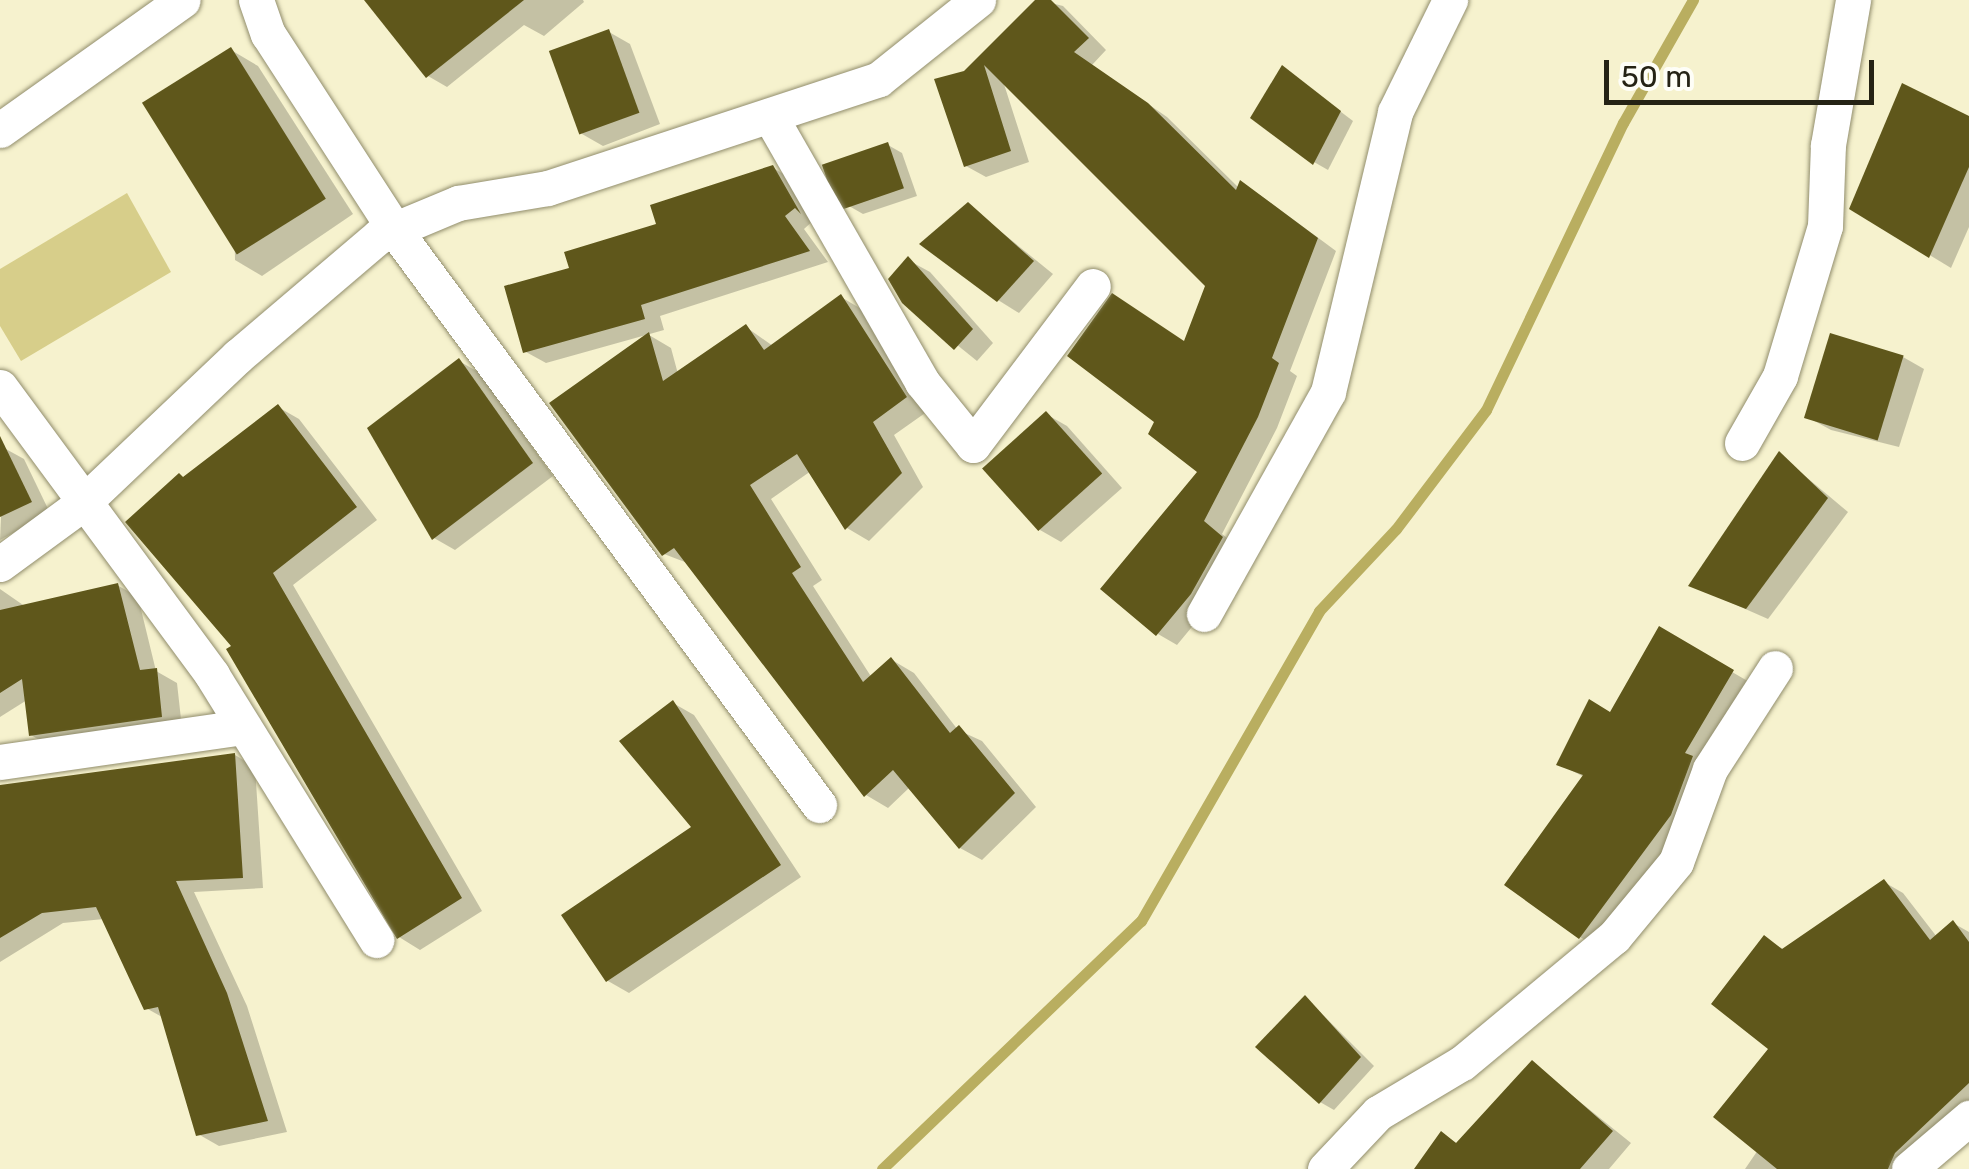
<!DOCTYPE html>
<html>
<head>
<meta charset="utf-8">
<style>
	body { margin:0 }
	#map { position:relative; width:1969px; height:1169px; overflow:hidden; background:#f6f2ce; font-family:Rubik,sans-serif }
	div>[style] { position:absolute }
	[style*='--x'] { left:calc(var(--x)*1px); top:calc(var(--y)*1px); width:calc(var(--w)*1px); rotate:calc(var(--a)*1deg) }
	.green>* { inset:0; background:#d7ce8a }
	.shadow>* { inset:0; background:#0003 }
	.stream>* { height:11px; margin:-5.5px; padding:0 5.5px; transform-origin:5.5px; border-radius:5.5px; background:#b9ae60 }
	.building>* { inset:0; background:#5f571b; transform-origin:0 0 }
	.roads { filter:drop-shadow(0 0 2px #918d6c) drop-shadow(0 0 2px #918d6c) }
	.minor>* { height:35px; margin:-17.5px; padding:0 17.5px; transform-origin:17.5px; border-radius:17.5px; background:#fff }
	span { translate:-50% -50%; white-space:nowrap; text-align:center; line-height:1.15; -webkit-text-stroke:10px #fefef7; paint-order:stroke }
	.scale { position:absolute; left:1604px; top:60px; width:270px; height:45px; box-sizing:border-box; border:5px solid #252315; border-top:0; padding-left:12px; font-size:30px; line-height:35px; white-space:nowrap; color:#252315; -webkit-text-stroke:8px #fefef7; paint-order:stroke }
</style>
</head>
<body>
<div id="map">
	<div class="green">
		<div style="clip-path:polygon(127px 193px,171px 272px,21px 361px,0 326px,0 269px)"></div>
	</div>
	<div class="shadow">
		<div style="clip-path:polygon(368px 0,583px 0,584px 2px,544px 36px,524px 25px,447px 87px,428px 76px)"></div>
		<div style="clip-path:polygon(1039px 0,1063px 6px,1106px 50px,1092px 65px,1167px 117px,1240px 189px,1260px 195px,1336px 251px,1290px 371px,1297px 376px,1277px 428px,1222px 534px,1241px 549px,1210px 605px,1177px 645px,1158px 634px,1200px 471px,1186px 343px,1208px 286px,1003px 81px,1029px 162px,986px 177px,966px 166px,965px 74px)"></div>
		<div style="clip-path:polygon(609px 32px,630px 44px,660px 124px,603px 146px,582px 134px)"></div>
		<div style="clip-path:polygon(231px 50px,258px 66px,353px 214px,262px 276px,235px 260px)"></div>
		<div style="clip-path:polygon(1283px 68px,1353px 121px,1328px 170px,1314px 162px)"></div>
		<div style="clip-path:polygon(1969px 119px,1969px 227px,1951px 268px,1852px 208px)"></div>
		<div style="clip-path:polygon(888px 145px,902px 153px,917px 196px,863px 214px,849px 206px)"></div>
		<div style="clip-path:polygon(773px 168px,794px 180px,815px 219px,804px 229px,828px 262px,660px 316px,664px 330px,546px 363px,526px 352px,572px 270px)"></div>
		<div style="clip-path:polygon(968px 205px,1053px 274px,1019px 313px,998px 300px)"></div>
		<div style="clip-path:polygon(908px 260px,930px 272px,993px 343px,977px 361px,904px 302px)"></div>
		<div style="clip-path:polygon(841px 297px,863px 310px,928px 411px,894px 435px,923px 487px,869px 541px,847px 528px,811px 471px,771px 499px,822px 580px,813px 586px,872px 678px,892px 660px,914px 673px,958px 730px,982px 741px,1036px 807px,982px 860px,960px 848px,910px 787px,888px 808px,866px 795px,690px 564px,664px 554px,649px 335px,671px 348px,678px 374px,746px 327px,773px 346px)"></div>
		<div style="clip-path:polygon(1903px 357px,1924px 369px,1899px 447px,1831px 430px,1809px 418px)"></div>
		<div style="clip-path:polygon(459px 361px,480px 373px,553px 476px,455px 550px,434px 538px)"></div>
		<div style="clip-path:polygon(278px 407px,299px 419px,377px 520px,293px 585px,482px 911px,420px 950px,399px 937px,234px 646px)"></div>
		<div style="clip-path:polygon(1046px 414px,1067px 426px,1122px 488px,1061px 542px,1040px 530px)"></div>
		<div style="clip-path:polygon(4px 448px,24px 459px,50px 513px,0 540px)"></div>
		<div style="clip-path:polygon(1780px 455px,1848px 512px,1768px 619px,1691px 585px)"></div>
		<div style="clip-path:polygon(117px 585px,138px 597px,156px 671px,177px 683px,182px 728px,51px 747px,31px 735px,27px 700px,0 717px,0 589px,26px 607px)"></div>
		<div style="clip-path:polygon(1660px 630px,1751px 683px,1689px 826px,1599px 948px,1580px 937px,1584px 777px,1559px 764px,1611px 715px)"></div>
		<div style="clip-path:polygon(673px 703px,694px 715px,801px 877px,629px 993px,608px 981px,565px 916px,695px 828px)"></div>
		<div style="clip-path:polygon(235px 755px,255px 767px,263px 888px,194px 892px,247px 1006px,287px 1132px,219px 1146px,198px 1134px,162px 1017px,146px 1008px,104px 919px,63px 923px,0 962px,0 786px)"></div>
		<div style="clip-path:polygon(1884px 882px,1903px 893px,1937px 937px,1953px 923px,1969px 932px,1969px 1109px,1897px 1169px,1745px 1169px,1758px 1150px,1771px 1049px,1765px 939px,1785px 950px)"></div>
		<div style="clip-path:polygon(1306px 998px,1374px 1066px,1334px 1110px,1320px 1102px)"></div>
		<div style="clip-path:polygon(1533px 1064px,1631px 1143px,1609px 1169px,1417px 1169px,1442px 1134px,1458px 1144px)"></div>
	</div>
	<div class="stream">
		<div style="--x:882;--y:1169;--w:359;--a:-43.8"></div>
		<div style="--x:1141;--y:921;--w:357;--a:-60.1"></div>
		<div style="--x:1319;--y:611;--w:112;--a:-46.8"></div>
		<div style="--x:1396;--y:529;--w:149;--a:-52.9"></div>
		<div style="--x:1486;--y:410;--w:318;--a:-64.5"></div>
		<div style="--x:1623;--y:123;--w:142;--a:-60.4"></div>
	</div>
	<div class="building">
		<div style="clip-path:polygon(364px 0,524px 0,426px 78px)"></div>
		<div style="clip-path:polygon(1035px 0,1051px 0,1089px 38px,1074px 52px,1148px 103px,1236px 190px,1240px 180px,1318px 238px,1272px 358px,1279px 363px,1258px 417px,1204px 521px,1223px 537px,1191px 594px,1156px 636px,1100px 589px,1197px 472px,1148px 434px,1154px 422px,1067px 356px,1112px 293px,1184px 341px,1205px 286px,984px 65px,1011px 151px,964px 167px,934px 79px,964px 71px)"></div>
		<div style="left:609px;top:29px;width:89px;height:64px;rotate:70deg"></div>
		<div style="left:231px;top:47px;width:179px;height:105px;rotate:58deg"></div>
		<div style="clip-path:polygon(1282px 65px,1341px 111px,1313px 165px,1250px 118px)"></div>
		<div style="clip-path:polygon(1902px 83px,1969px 116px,1969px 167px,1929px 258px,1849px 209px)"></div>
		<div style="left:888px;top:142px;width:49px;height:70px;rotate:71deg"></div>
		<div style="clip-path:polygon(773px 165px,801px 214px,795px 208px,785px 216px,810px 251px,641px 305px,645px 319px,523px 353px,504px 286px,569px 268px,564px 252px,656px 224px,650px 205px)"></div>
		<div style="clip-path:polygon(968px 202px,1034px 261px,997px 302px,919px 244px)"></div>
		<div style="clip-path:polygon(908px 256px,973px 329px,954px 350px,902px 303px,888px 279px)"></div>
		<div style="clip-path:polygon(841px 294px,907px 397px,873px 422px,902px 473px,845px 530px,797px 454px,750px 485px,801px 567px,792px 573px,863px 682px,891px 657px,950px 733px,959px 725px,1015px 793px,959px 849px,893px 770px,864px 797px,674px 548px,662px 556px,549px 403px,649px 332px,663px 381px,746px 324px,764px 350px)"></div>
		<div style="left:1830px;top:333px;width:77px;height:89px;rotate:17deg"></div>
		<div style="clip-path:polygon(459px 358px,533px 463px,432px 540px,367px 428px)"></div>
		<div style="clip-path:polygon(278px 404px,357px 507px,273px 573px,462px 898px,397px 939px,226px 649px,231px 646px,125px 522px,179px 473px,183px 477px)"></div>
		<div style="left:1046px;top:411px;width:84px;height:86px;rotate:48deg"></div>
		<div style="clip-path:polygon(0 436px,32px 502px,0 517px)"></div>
		<div style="clip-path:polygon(1779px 451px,1828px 498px,1746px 609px,1688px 586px)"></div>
		<div style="clip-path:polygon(118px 583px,140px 670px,157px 668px,162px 717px,29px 736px,22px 679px,0 693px,0 610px)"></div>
		<div style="clip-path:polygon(1659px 626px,1734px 670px,1685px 753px,1693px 756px,1671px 815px,1579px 939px,1504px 885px,1583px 775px,1556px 765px,1589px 699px,1610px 712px)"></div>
		<div style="clip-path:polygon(673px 700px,781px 865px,606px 982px,561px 915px,691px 827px,619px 741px)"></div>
		<div style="clip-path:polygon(235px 753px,243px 878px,176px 881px,227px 993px,268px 1121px,196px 1136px,158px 1007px,144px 1010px,96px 907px,42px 913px,0 938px,0 785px)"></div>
		<div style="clip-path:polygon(1884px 879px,1930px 940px,1953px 920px,1969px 942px,1969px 1083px,1895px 1153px,1888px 1169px,1777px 1169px,1713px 1117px,1768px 1049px,1711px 1004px,1764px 935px,1782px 949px)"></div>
		<div style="clip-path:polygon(1305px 995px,1361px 1057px,1319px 1104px,1255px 1047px)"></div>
		<div style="clip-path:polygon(1532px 1060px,1613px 1131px,1580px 1169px,1414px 1169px,1441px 1131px,1456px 1143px)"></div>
	</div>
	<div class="roads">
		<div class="minor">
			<div style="--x:256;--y:0;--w:36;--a:71"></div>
			<div style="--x:268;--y:34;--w:232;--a:57.1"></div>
			<div style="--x:394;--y:229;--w:716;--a:53.58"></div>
			<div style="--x:771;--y:118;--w:304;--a:60.2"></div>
			<div style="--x:922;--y:382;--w:81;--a:51"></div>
			<div style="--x:973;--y:445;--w:199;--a:-53"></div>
			<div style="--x:0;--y:130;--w:224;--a:-35.4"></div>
			<div style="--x:0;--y:387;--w:358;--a:53.6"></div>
			<div style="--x:212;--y:675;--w:312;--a:58.2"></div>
			<div style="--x:1742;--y:443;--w:77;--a:-60.4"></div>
			<div style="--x:1780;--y:376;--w:157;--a:-73.3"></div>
			<div style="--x:1825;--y:226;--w:81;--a:-87.9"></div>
			<div style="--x:1828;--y:145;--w:147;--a:-80.2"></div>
			<div style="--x:0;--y:564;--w:103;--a:-36.3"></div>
			<div style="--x:83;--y:503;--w:214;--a:-43.5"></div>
			<div style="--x:238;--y:356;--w:185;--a:-40.4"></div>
			<div style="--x:379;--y:236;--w:86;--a:-22.7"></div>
			<div style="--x:458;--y:203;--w:91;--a:-9.5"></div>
			<div style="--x:548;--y:188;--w:348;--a:-18.2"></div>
			<div style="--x:879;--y:79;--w:127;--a:-38.6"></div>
			<div style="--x:1204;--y:614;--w:254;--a:-60.8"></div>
			<div style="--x:1328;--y:392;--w:288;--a:-76.5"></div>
			<div style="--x:1395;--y:112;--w:125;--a:-63.8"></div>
			<div style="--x:0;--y:762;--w:246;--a:-8.2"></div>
			<div style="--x:1325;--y:1169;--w:77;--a:-46.6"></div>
			<div style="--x:1378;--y:1113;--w:98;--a:-30.8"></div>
			<div style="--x:1462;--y:1063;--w:197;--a:-39.7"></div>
			<div style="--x:1614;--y:937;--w:97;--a:-50.4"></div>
			<div style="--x:1676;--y:862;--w:99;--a:-69.9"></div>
			<div style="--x:1710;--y:769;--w:120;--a:-57.2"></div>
			<div style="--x:1909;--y:1169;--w:79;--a:-40.4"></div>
		</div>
	</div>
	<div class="scale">50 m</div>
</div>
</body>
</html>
